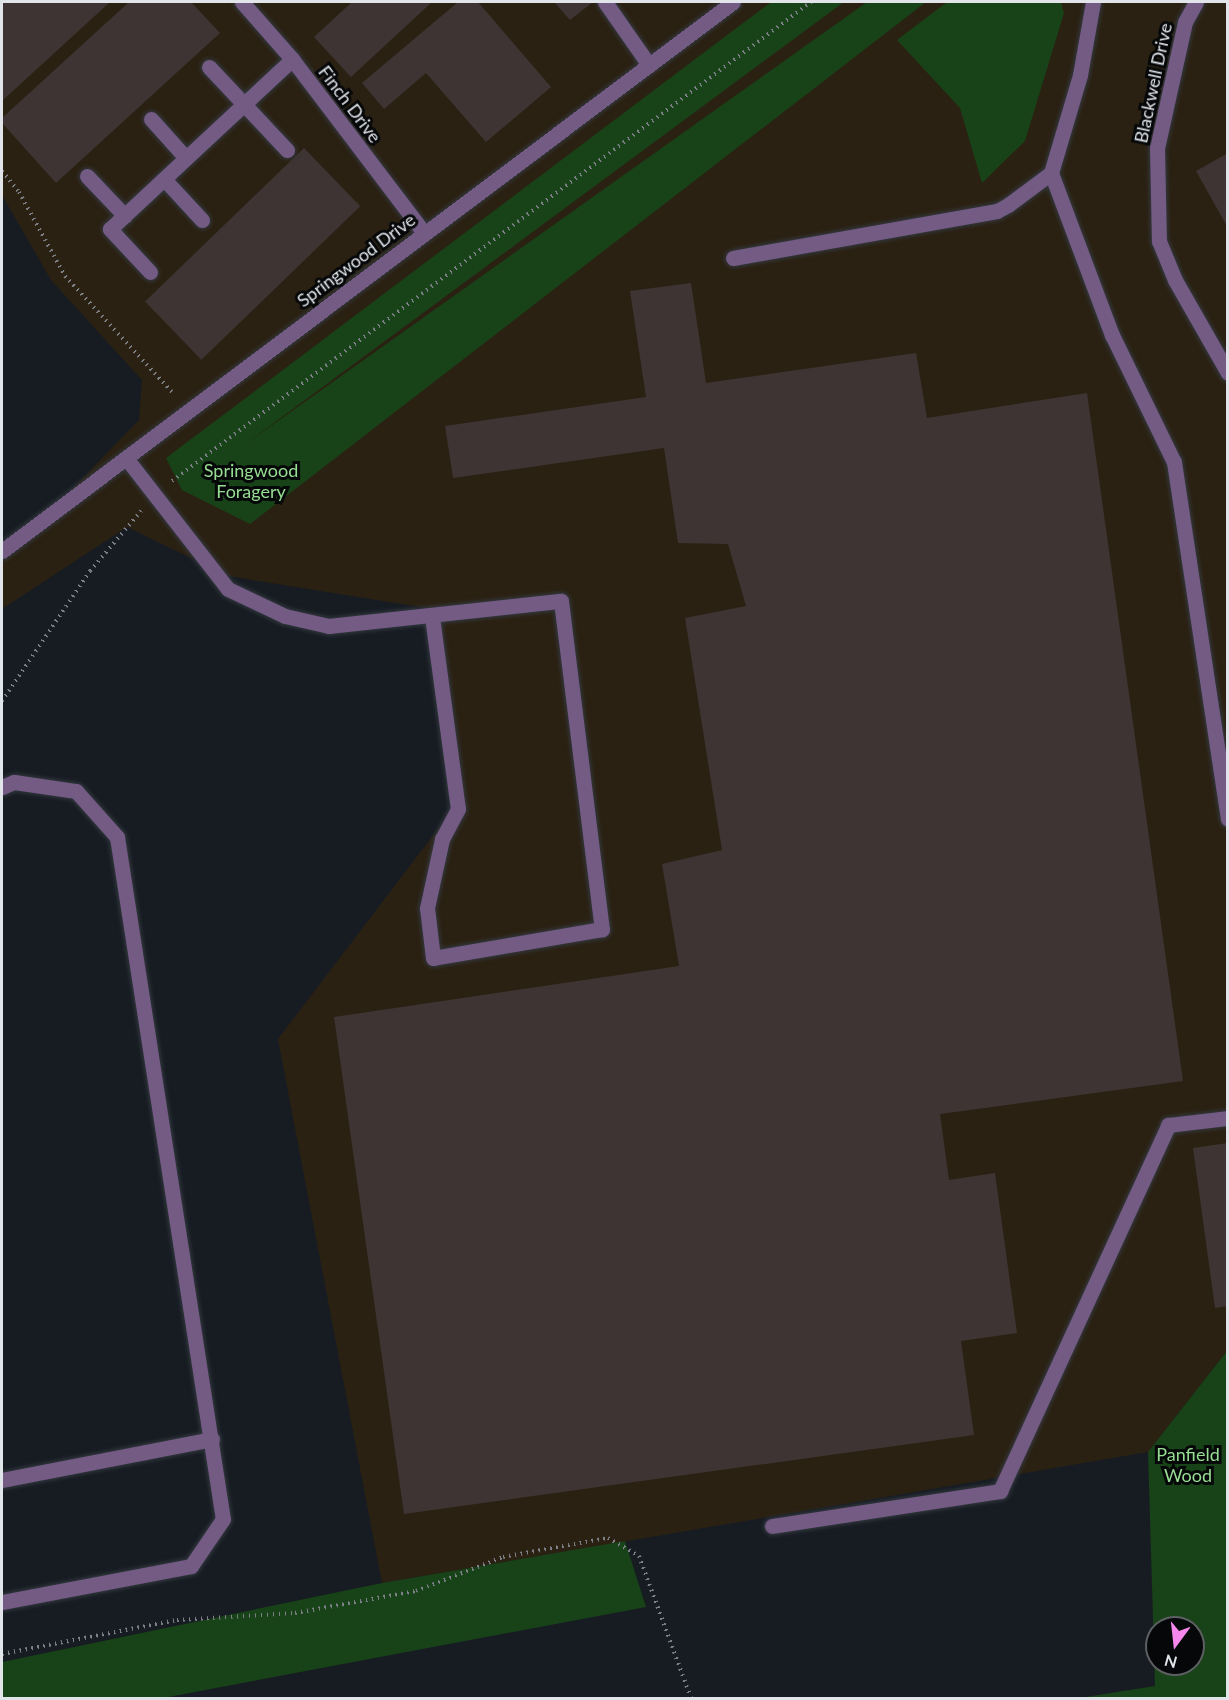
<!DOCTYPE html>
<html>
<head>
<meta charset="utf-8">
<style>
	body { margin:0 }
	#map { position:relative; width:1229px; height:1700px; overflow:hidden; background:#171c23; font-family:Lato,sans-serif }
	div>[style] { position:absolute }
	[style*='--x'] { left:calc(var(--x)*1px); top:calc(var(--y)*1px); width:calc(var(--w)*1px); rotate:calc(var(--a)*1deg) }
	.industrial>* { inset:0; background:#2b2112 }
	.green>* { inset:0; background:#184217 }
	.building>* { inset:0; background:#3e3433; transform-origin:0 0 }
	.path>* { height:4px; margin-top:-2px; transform-origin:0; background:repeating-linear-gradient(90deg,#7c8086 0 1.5px,transparent 0 6px) }
	.roads { filter:drop-shadow(0 0 2px #33383f) drop-shadow(0 0 2px #33383f) }
	.minor>* { height:15px; margin:-7.5px; padding:0 7.5px; transform-origin:7.5px; border-radius:7.5px; background:#735b84 }
	span { translate:-50% -50%; white-space:nowrap; text-align:center; line-height:1.15; -webkit-text-stroke:6px #050709; paint-order:stroke }
	.street-label { font-size:18px; color:#e1e4e9 }
	.park-label { font-size:18px; color:#97dd92 }
	.frame { position:absolute; inset:0; border:3px solid #e1e4e9; pointer-events:none }
	.north { position:absolute; left:1145px; top:1616px; width:60px; height:60px; box-sizing:border-box; background:#050709; border:2px solid #5d5f63; border-radius:50%; rotate:195deg; font-size:16px; font-weight:700; line-height:24px; text-align:center; color:#e1e4e9 }
	.north::after { content:''; display:block; margin:auto; width:21px; height:27px; background:#f688ed; clip-path:polygon(50% 0,100% 100%,50% 72%,0 100%) }
</style>
</head>
<body>
<div id="map">
	<div class="industrial">
		<div style="clip-path:polygon(2px 2px,1227px 2px,1227px 1351px,1148px 1452px,382px 1583px,278px 1039px,457px 804px,433px 609px,228px 576px,127px 527px,2px 609px,2px 561px,139px 420px,142px 380px,51px 280px,2px 195px)"></div>
	</div>
	<div class="green">
		<div style="clip-path:polygon(771px 2px,844px 2px,247px 443px,867px 2px,926px 2px,250px 524px,182px 490px,166px 458px)"></div>
		<div style="clip-path:polygon(947px 2px,1061px 2px,1064px 13px,1025px 141px,982px 183px,960px 108px,897px 40px)"></div>
		<div style="clip-path:polygon(evenodd,1227px 1351px,1227px 1698px,1079px 1698px,1155px 1686px,1148px 1452px,1227px 1351px,1157px 1628px,1193px 1628px,1193px 1664px,1157px 1664px,1157px 1628px)"></div>
		<div style="clip-path:polygon(625px 1541px,646px 1607px,163px 1698px,2px 1698px,2px 1662px,382px 1583px)"></div>
	</div>
	<div class="building">
		<div style="clip-path:polygon(2px 2px,110px 2px,2px 101px)"></div>
		<div style="clip-path:polygon(129px 2px,191px 2px,220px 33px,56px 183px,2px 123px,2px 118px)"></div>
		<div style="clip-path:polygon(352px 2px,432px 2px,351px 77px,314px 37px)"></div>
		<div style="clip-path:polygon(458px 2px,478px 2px,551px 87px,486px 142px,426px 73px,384px 109px,362px 83px)"></div>
		<div style="clip-path:polygon(554px 2px,593px 2px,570px 20px)"></div>
		<div style="left:304px;top:148px;width:81px;height:221px;rotate:46deg"></div>
		<div style="clip-path:polygon(1228px 153px,1228px 228px,1196px 171px)"></div>
		<div style="clip-path:polygon(691px 283px,706px 383px,916px 353px,927px 418px,1087px 393px,1183px 1081px,940px 1114px,949px 1180px,995px 1173px,1017px 1333px,961px 1341px,974px 1435px,404px 1514px,334px 1017px,679px 966px,662px 864px,722px 850px,685px 618px,746px 606px,728px 544px,678px 543px,664px 448px,453px 478px,445px 426px,646px 397px,630px 291px)"></div>
		<div style="clip-path:polygon(1228px 1143px,1228px 1306px,1215px 1308px,1193px 1148px)"></div>
	</div>
	<div class="path">
		<div style="--x:2;--y:171;--w:27;--a:51"></div>
		<div style="--x:19;--y:192;--w:96;--a:61.3"></div>
		<div style="--x:65;--y:276;--w:161;--a:47.3"></div>
		<div style="--x:172;--y:481;--w:799;--a:-36.86"></div>
		<div style="--x:2;--y:701;--w:157;--a:-55.9"></div>
		<div style="--x:90;--y:571;--w:79;--a:-49.6"></div>
		<div style="--x:2;--y:1654;--w:178;--a:-11"></div>
		<div style="--x:177;--y:1620;--w:118;--a:-3.4"></div>
		<div style="--x:295;--y:1613;--w:123;--a:-10.3"></div>
		<div style="--x:416;--y:1591;--w:93;--a:-21.3"></div>
		<div style="--x:503;--y:1557;--w:107;--a:-10.3"></div>
		<div style="--x:608;--y:1538;--w:36;--a:30"></div>
		<div style="--x:639;--y:1556;--w:151;--a:69.9"></div>
	</div>
	<div class="roads">
		<div class="minor">
			<div style="--x:242;--y:2;--w:76;--a:48.7"></div>
			<div style="--x:292;--y:59;--w:218;--a:52.8"></div>
			<div style="--x:605;--y:2;--w:77;--a:55.1"></div>
			<div style="--x:1196;--y:2;--w:23;--a:119"></div>
			<div style="--x:1185;--y:22;--w:129;--a:102.5"></div>
			<div style="--x:1157;--y:148;--w:93;--a:88.8"></div>
			<div style="--x:1159;--y:241;--w:42;--a:67.7"></div>
			<div style="--x:1175;--y:280;--w:107;--a:60.3"></div>
			<div style="--x:209;--y:67;--w:114;--a:46.8"></div>
			<div style="--x:151;--y:119;--w:52;--a:48.1"></div>
			<div style="--x:1051;--y:173;--w:173;--a:69.4"></div>
			<div style="--x:1112;--y:335;--w:141;--a:64"></div>
			<div style="--x:1174;--y:462;--w:361;--a:81.4"></div>
			<div style="--x:87;--y:176;--w:55;--a:46.5"></div>
			<div style="--x:164;--y:179;--w:56;--a:47.2"></div>
			<div style="--x:733;--y:258;--w:268;--a:-10.1"></div>
			<div style="--x:997;--y:211;--w:13;--a:-29"></div>
			<div style="--x:1008;--y:205;--w:54;--a:-36.7"></div>
			<div style="--x:1051;--y:173;--w:102;--a:-73.5"></div>
			<div style="--x:1080;--y:75;--w:74;--a:-79.9"></div>
			<div style="--x:150;--y:272;--w:59;--a:-132.9"></div>
			<div style="--x:110;--y:229;--w:249;--a:-43"></div>
			<div style="--x:126;--y:458;--w:166;--a:52.1"></div>
			<div style="--x:228;--y:589;--w:63;--a:25.3"></div>
			<div style="--x:285;--y:616;--w:45;--a:12.8"></div>
			<div style="--x:329;--y:626;--w:233;--a:-6.2"></div>
			<div style="--x:561;--y:601;--w:331;--a:82.9"></div>
			<div style="--x:602;--y:929;--w:171;--a:170.3"></div>
			<div style="--x:433;--y:958;--w:50;--a:-96.8"></div>
			<div style="--x:427;--y:908;--w:71;--a:-77.7"></div>
			<div style="--x:442;--y:839;--w:34;--a:-62"></div>
			<div style="--x:458;--y:809;--w:194;--a:-97.7"></div>
			<div style="--x:2;--y:551;--w:914;--a:-36.91"></div>
			<div style="--x:2;--y:787;--w:13;--a:-23"></div>
			<div style="--x:14;--y:782;--w:63;--a:8.3"></div>
			<div style="--x:76;--y:791;--w:62;--a:48.3"></div>
			<div style="--x:117;--y:837;--w:690;--a:81.17"></div>
			<div style="--x:223;--y:1519;--w:57;--a:124.2"></div>
			<div style="--x:191;--y:1566;--w:192;--a:169.2"></div>
			<div style="--x:2;--y:1480;--w:214;--a:-11"></div>
			<div style="--x:772;--y:1526;--w:231;--a:-8.7"></div>
			<div style="--x:1000;--y:1491;--w:403;--a:-65.3"></div>
			<div style="--x:1168;--y:1125;--w:60;--a:-6.7"></div>
		</div>
	</div>
	<div class="street-label">
		<span style="left:1153px;top:83px;rotate:-78deg">Blackwell Drive</span>
		<span style="left:350px;top:104px;rotate:53deg">Finch Drive</span>
		<span style="left:356px;top:260px;rotate:-37deg">Springwood Drive</span>
	</div>
	<div class="park-label">
		<span style="left:251px;top:481px">Springwood<br>Foragery</span>
		<span style="left:1188px;top:1465px">Panfield<br>Wood</span>
	</div>
	<div class="frame"></div>
	<div class="north">N</div>
</div>
</body>
</html>
